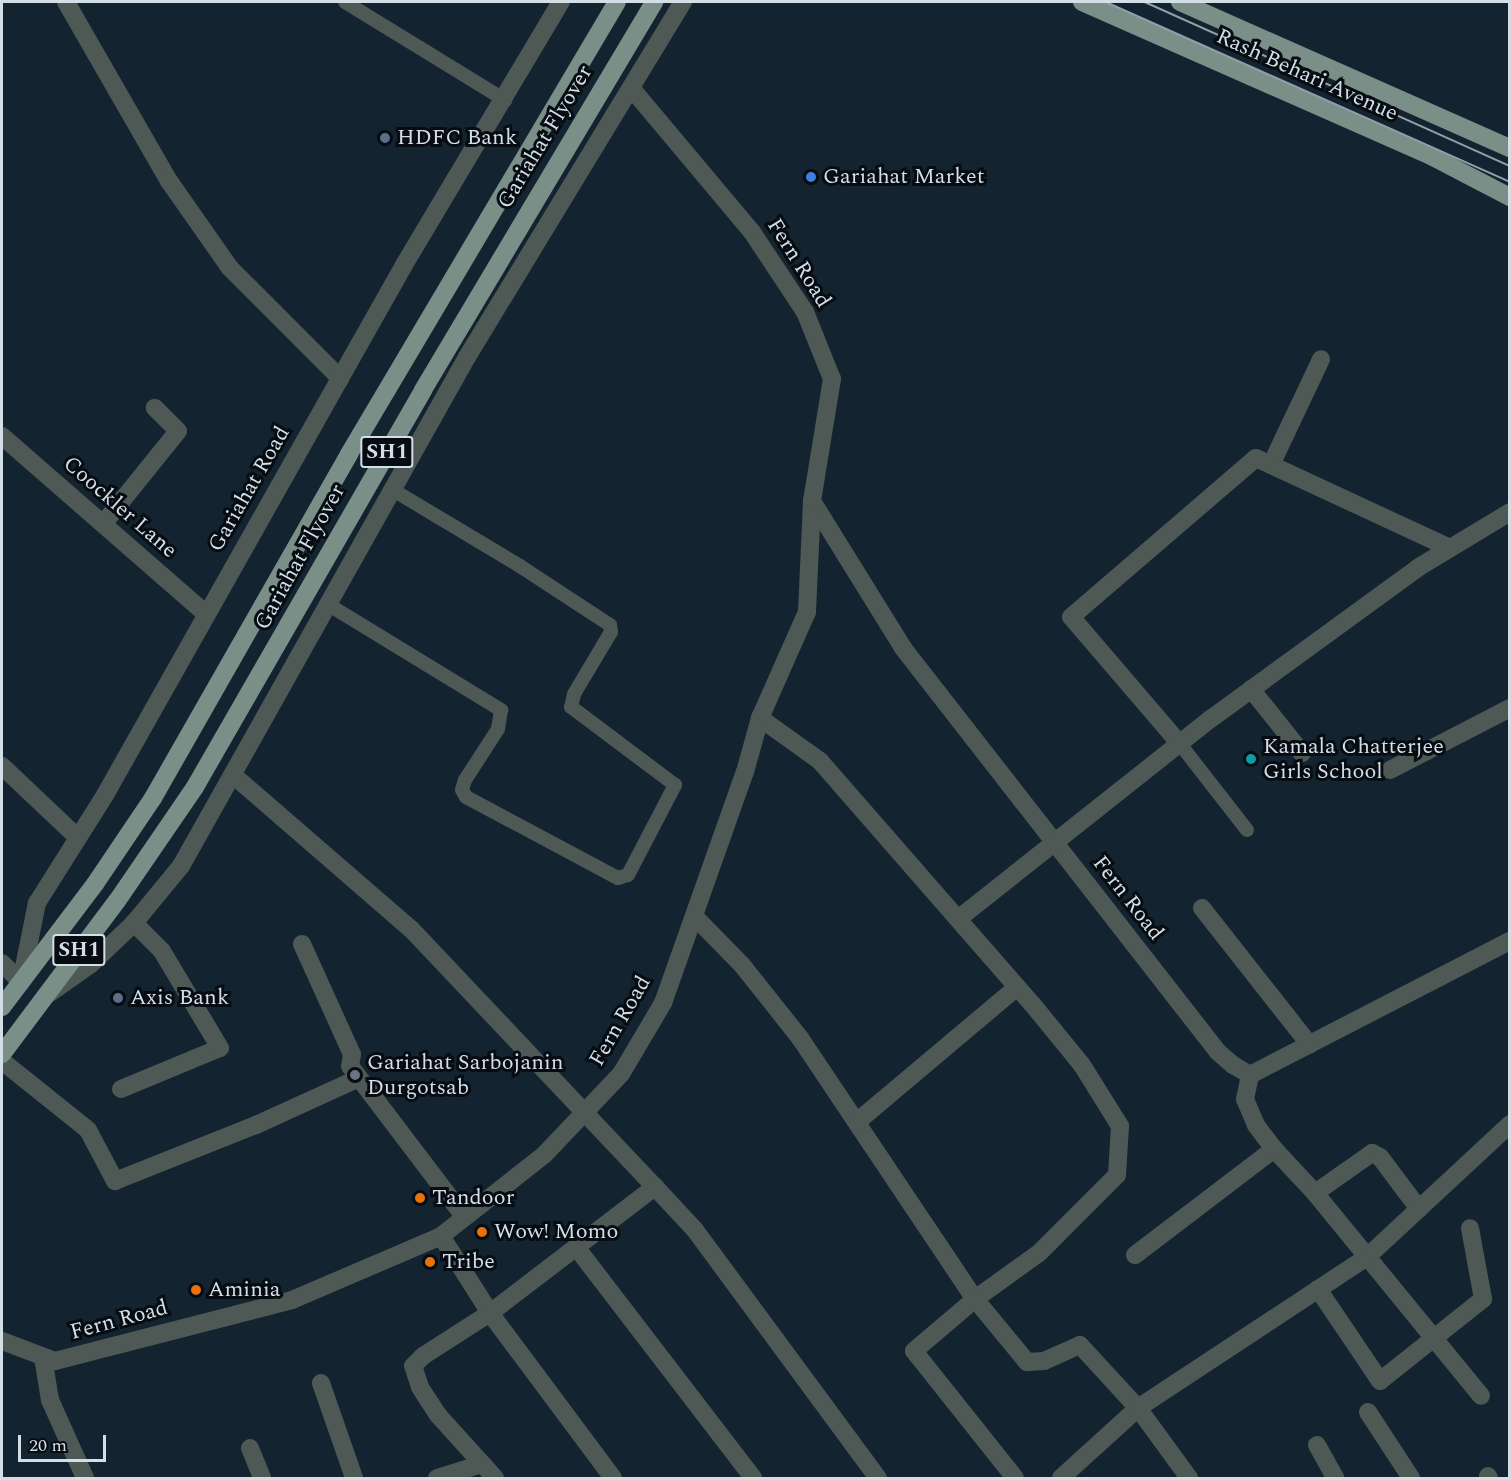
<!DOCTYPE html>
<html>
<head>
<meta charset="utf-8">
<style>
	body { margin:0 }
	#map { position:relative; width:1511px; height:1480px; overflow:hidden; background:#132430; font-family:Spectral,serif }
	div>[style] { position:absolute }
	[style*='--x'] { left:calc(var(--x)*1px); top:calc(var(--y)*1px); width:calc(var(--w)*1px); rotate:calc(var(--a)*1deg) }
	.lane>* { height:14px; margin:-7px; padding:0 7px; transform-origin:7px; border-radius:7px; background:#4e5955 }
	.street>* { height:18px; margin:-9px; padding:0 9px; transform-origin:9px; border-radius:9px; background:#4e5955 }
	.primary>* { height:18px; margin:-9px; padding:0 9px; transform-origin:9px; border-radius:9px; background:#798f88 }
	.tram>* { height:1.5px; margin:-0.75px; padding:0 0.75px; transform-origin:0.75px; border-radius:0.75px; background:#929fa9 }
	.dots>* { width:16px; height:16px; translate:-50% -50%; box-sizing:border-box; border:3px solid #060c12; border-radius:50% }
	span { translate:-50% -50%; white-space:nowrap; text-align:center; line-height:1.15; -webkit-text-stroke:6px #060c12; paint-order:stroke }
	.shield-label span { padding:2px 4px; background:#060c12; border:2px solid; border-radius:4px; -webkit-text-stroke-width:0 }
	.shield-label { font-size:21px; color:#d3dee7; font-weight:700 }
	.street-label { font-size:22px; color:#d3dee7 }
	.poi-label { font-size:22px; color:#d3dee7 }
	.left { translate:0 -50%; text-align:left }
	.frame { position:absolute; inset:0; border:3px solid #d3dee7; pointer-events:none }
	.scale { position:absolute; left:18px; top:1435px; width:88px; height:27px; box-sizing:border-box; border:3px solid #d3dee7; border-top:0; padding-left:8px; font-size:18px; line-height:21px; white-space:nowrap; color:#d3dee7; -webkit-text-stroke:4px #060c12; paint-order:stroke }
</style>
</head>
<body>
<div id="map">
	<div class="lane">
		<div style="--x:345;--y:2;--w:188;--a:31.5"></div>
		<div style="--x:329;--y:605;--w:202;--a:31.4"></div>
		<div style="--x:501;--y:710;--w:19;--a:99"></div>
		<div style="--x:498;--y:729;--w:61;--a:122.9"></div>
		<div style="--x:465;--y:780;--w:10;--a:107"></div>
		<div style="--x:462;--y:790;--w:8;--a:60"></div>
		<div style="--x:466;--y:797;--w:172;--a:28.1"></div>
		<div style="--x:618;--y:878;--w:10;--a:-17"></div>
		<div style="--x:628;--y:875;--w:102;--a:-62.4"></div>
		<div style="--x:675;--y:785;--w:130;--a:-143.1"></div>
		<div style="--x:571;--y:707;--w:13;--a:-77"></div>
		<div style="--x:574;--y:694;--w:72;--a:-59.2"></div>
		<div style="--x:611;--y:632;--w:7;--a:-98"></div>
		<div style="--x:610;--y:625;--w:108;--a:-146.8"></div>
		<div style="--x:520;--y:566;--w:148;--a:-149.1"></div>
		<div style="--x:1180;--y:744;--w:109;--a:52.1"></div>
	</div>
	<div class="street">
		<div style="--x:66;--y:2;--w:207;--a:60.1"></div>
		<div style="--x:169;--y:181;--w:106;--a:55"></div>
		<div style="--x:230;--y:268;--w:156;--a:45"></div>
		<div style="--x:2;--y:436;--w:271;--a:41.1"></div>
		<div style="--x:1271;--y:465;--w:117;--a:-64.7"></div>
		<div style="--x:812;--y:501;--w:173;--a:58.2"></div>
		<div style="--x:903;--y:648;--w:512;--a:52.06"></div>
		<div style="--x:1218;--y:1052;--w:20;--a:41"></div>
		<div style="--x:1233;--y:1065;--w:20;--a:30"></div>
		<div style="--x:1250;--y:1075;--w:292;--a:-27.3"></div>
		<div style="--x:103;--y:524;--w:119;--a:-51.1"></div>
		<div style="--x:178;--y:431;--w:33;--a:-135"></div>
		<div style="--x:1251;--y:689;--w:82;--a:51.4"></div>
		<div style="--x:760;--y:718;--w:74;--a:35.6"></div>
		<div style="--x:820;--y:761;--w:324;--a:48.9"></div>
		<div style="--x:1033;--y:1005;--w:77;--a:50.8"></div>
		<div style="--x:1082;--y:1065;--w:72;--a:58.1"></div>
		<div style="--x:1120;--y:1126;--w:49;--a:93.5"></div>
		<div style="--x:1117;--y:1175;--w:110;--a:135"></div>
		<div style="--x:1039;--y:1253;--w:79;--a:144.3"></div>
		<div style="--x:975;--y:1299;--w:80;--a:139.6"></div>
		<div style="--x:914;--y:1351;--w:162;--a:51.5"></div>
		<div style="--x:1180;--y:744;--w:167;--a:-130.6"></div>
		<div style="--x:1071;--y:617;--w:244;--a:-40.7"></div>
		<div style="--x:1256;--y:458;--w:212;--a:24.9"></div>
		<div style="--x:2;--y:766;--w:103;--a:43.4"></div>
		<div style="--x:1390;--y:770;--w:135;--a:-27.3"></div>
		<div style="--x:233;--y:775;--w:235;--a:40.9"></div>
		<div style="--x:411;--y:929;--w:355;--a:46.6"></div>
		<div style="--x:655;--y:1187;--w:59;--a:47.1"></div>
		<div style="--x:695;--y:1230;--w:308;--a:53.6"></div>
		<div style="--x:1202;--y:908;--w:174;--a:51.8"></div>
		<div style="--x:694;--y:916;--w:69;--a:45.6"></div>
		<div style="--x:742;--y:965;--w:93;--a:51.5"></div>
		<div style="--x:800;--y:1038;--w:314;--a:56.2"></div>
		<div style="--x:975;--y:1299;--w:82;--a:50.5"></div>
		<div style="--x:1027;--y:1362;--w:17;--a:-3"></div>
		<div style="--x:1044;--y:1361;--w:39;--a:-24"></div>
		<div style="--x:1080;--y:1345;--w:86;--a:47.4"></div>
		<div style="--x:1138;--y:1408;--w:87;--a:53.9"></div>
		<div style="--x:958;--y:919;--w:324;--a:-38.4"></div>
		<div style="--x:1212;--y:718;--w:256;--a:-36.1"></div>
		<div style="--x:1419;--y:567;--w:106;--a:-31.1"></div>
		<div style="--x:302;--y:944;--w:121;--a:65.6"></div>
		<div style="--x:352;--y:1054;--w:12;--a:99"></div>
		<div style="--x:350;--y:1066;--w:188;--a:52.8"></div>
		<div style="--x:2;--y:963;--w:27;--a:45"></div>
		<div style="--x:21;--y:982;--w:81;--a:-78.6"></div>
		<div style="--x:37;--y:903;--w:128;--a:-57.8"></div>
		<div style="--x:105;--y:795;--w:609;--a:-60.57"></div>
		<div style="--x:404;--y:265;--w:306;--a:-59.2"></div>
		<div style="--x:50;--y:993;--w:50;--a:-35.3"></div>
		<div style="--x:91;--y:964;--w:59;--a:-43.6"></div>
		<div style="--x:134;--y:923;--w:74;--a:-50.5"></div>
		<div style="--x:181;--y:866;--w:584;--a:-60.67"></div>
		<div style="--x:467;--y:357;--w:416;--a:-58.7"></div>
		<div style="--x:2;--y:1061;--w:110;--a:38.7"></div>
		<div style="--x:88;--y:1130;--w:58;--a:62.1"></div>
		<div style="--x:115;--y:1181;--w:152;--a:-21.7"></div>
		<div style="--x:256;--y:1125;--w:113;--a:-24.5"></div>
		<div style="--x:121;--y:1089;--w:107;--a:-22.5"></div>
		<div style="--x:220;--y:1048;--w:113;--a:-120.9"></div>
		<div style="--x:162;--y:951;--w:40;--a:-135"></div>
		<div style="--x:858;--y:1121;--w:208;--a:-40.1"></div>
		<div style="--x:1274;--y:1149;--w:60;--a:47"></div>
		<div style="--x:1315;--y:1193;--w:262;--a:50.7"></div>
		<div style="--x:1315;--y:1193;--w:70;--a:-35.1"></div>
		<div style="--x:1372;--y:1153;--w:9;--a:27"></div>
		<div style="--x:1380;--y:1157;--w:65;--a:53.1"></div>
		<div style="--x:441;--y:1236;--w:91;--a:57.5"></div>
		<div style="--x:490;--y:1313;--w:206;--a:53.3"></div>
		<div style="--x:576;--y:1247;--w:291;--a:52.5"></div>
		<div style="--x:1135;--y:1255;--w:175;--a:-37.3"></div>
		<div style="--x:1274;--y:1149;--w:30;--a:-127"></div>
		<div style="--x:1256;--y:1125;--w:28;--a:-113"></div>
		<div style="--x:1245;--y:1099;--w:25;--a:-78"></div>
		<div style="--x:1318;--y:1289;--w:111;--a:56"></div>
		<div style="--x:1380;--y:1381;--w:132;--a:-38.5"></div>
		<div style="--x:1483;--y:1299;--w:72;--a:-100.4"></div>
		<div style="--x:2;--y:1341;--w:57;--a:20.7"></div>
		<div style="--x:55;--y:1361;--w:245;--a:-14.4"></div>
		<div style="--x:292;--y:1300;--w:162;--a:-23.2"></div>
		<div style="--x:441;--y:1236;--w:131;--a:-38.2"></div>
		<div style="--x:544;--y:1155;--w:112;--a:-46.5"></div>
		<div style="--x:621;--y:1074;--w:82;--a:-59.4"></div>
		<div style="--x:663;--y:1003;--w:245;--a:-70.5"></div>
		<div style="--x:745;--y:772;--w:56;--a:-74.5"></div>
		<div style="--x:760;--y:718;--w:116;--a:-66.1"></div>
		<div style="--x:807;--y:612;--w:111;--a:-87.4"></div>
		<div style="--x:812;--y:501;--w:124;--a:-80.7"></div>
		<div style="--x:832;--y:379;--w:72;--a:-111.9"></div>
		<div style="--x:805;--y:312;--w:96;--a:-123.5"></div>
		<div style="--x:752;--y:232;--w:188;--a:-130"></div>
		<div style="--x:43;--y:1357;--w:44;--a:80.8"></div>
		<div style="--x:50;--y:1400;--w:85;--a:65.8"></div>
		<div style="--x:321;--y:1383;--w:101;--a:70.8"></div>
		<div style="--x:1368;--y:1412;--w:79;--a:56.9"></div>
		<div style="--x:1317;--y:1445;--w:38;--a:61"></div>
		<div style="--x:250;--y:1448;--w:32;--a:68"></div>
		<div style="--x:1488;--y:1476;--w:2;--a:63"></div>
		<div style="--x:437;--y:1478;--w:47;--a:-17.3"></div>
		<div style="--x:495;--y:1478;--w:85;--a:-132.1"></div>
		<div style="--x:438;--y:1415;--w:33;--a:-123"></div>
		<div style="--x:420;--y:1387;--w:22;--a:-108"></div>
		<div style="--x:413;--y:1366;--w:14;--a:-45"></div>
		<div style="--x:423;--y:1356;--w:80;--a:-32.7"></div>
		<div style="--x:490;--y:1313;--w:208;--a:-37.4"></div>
		<div style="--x:1061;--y:1478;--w:104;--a:-42.3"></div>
		<div style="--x:1138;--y:1408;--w:274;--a:-33.4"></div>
		<div style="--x:1367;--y:1257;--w:195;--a:-42.9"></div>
	</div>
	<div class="primary">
		<div style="--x:1082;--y:2;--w:384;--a:23.8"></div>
		<div style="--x:1433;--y:157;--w:87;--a:27.5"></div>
		<div style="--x:1180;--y:2;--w:361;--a:23.9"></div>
		<div style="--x:2;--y:1007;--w:154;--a:-52.9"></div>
		<div style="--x:95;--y:884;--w:104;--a:-56"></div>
		<div style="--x:153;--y:798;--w:396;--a:-60.3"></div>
		<div style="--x:349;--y:454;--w:525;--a:-59.34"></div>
		<div style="--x:2;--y:1054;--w:191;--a:-53.1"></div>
		<div style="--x:117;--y:901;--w:138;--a:-55.6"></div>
		<div style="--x:195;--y:787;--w:458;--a:-60.1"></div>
		<div style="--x:423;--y:390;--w:452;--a:-59.2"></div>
	</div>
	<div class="tram">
		<div style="--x:1106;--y:2;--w:442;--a:24"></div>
		<div style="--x:1145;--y:2;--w:400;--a:24.2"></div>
	</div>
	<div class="dots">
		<div style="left:385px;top:138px;background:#5c6f8a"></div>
		<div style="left:811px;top:177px;background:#3f7fe0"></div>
		<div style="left:1251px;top:759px;background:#0f9aa8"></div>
		<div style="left:118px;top:998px;background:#5c6f8a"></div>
		<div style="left:355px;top:1075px;background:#6b7280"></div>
		<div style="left:420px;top:1198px;background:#e8710a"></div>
		<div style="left:482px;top:1232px;background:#e8710a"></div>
		<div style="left:430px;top:1262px;background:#e8710a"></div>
		<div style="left:196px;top:1290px;background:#e8710a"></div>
	</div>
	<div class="shield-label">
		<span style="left:387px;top:452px">SH1</span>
		<span style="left:79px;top:950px">SH1</span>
	</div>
	<div class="street-label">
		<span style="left:1307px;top:75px;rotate:24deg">Rash Behari Avenue</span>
		<span style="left:545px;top:137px;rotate:-59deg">Gariahat Flyover</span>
		<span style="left:799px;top:263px;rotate:58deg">Fern Road</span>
		<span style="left:249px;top:489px;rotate:-60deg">Gariahat Road</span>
		<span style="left:120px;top:507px;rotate:41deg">Coockler Lane</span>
		<span style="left:300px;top:557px;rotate:-61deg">Gariahat Flyover</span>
		<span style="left:1128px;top:898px;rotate:52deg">Fern Road</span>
		<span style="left:620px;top:1021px;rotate:-60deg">Fern Road</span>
		<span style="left:119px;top:1320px;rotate:-15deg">Fern Road</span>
	</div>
	<div class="poi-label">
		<span class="left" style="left:397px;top:138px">HDFC Bank</span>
		<span class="left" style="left:823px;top:177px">Gariahat Market</span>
		<span class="left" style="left:1263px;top:759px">Kamala Chatterjee<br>Girls School</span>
		<span class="left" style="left:130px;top:998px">Axis Bank</span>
		<span class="left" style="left:367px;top:1075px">Gariahat Sarbojanin<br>Durgotsab</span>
		<span class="left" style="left:432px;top:1198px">Tandoor</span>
		<span class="left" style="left:494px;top:1232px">Wow! Momo</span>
		<span class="left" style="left:442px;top:1262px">Tribe</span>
		<span class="left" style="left:208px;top:1290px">Aminia</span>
	</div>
	<div class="frame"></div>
	<div class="scale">20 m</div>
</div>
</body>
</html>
